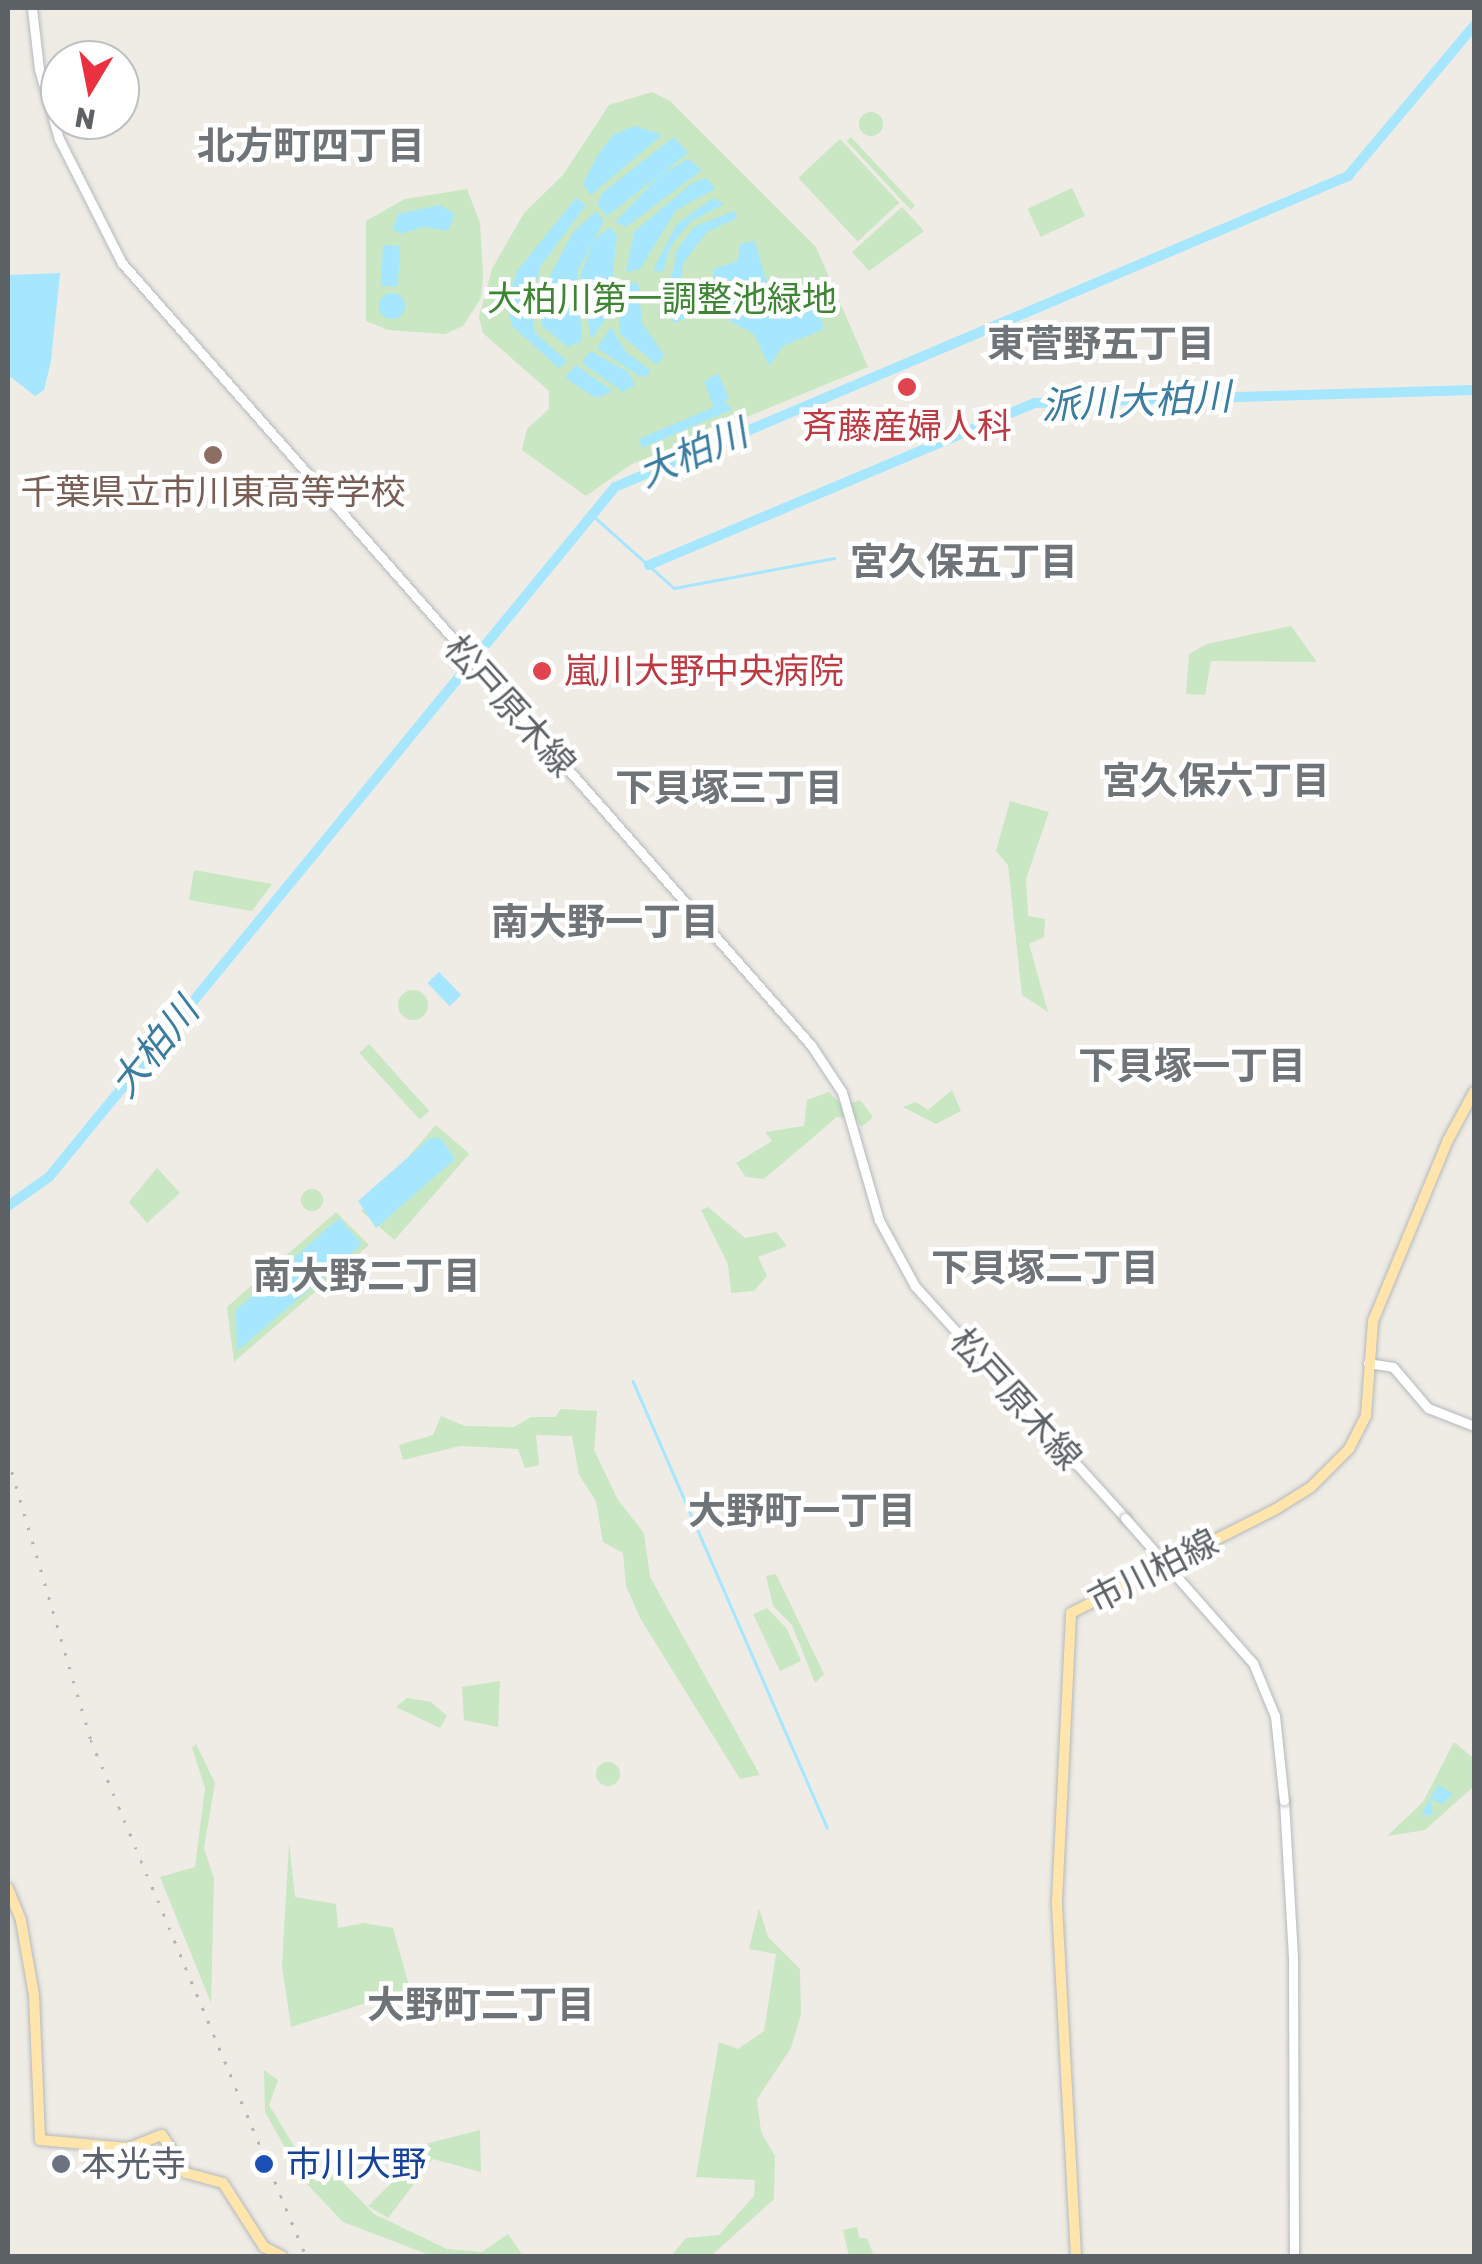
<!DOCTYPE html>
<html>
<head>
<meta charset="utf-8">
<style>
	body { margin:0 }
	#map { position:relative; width:1482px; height:2264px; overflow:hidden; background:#efece5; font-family:Rubik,"Noto Sans JP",sans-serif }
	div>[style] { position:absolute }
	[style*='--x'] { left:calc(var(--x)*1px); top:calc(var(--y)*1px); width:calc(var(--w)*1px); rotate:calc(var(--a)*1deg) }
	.green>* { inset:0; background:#c8e7c2; transform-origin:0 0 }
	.round { border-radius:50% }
	.water>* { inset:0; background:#a6e6ff; transform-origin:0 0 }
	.stream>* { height:2.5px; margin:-1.25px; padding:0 1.25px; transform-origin:1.25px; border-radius:1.25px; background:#a6e6ff }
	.river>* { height:10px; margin:-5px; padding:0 5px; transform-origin:5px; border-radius:5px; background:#a6e6ff }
	.roads { filter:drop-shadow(0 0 2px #b4b9bd) drop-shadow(0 0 2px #b4b9bd) }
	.secondary>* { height:9px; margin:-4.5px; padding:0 4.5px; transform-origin:4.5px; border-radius:4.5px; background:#fff }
	.primary>* { height:10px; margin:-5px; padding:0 5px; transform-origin:5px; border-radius:5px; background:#ffe4ab }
	.rail>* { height:2.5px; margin-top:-1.25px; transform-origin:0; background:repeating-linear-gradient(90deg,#b4b5b6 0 2.5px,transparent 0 14.5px) }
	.bridges { filter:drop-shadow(0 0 2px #b4b9bd) drop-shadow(0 0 2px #b4b9bd) }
	.secondary-bridge>* { height:9px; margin:-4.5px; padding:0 4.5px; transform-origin:4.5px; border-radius:4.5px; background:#fff }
	.dots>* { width:28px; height:28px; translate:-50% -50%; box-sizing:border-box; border:5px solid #fff; border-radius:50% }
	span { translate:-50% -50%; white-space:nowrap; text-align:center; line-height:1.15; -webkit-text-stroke:9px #fff; paint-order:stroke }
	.park-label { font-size:35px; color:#3e8634 }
	.health-label { font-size:35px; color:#be3a42 }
	.left { translate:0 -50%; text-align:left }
	.education-label { font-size:35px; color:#785e54 }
	.street-label { font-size:35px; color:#5d6266 }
	.worship-label { font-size:35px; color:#5b616d }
	.transit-label { font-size:35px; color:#164399 }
	.neighbourhood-label { font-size:38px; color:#6e7478; font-weight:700 }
	.water-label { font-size:38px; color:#3b7da1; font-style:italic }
	.frame { position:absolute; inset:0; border:10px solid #5d6266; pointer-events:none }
	.north { position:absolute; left:40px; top:40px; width:100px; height:100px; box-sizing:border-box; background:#fff; border:2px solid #bec0c2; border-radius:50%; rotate:190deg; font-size:28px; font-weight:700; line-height:40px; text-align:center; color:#5d6266 }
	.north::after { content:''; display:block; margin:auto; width:35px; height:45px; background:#eb303f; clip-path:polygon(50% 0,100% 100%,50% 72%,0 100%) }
</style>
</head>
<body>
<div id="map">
	<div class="green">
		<div style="clip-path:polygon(652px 92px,670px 101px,816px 247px,868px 367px,630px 465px,586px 496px,522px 450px,527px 429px,549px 409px,549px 391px,483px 333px,479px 317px,492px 269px,524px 213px,563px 175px,609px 105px)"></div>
		<div class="round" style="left:859px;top:112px;width:24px;height:24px"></div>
		<div style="left:851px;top:137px;width:94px;height:6px;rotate:47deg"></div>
		<div style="left:840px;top:139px;width:87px;height:57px;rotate:47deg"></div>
		<div style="left:1072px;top:188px;width:31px;height:49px;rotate:65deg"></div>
		<div style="clip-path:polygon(467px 189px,480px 223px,483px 276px,481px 298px,463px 326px,445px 334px,388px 330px,366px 321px,366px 221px,405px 199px)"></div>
		<div style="clip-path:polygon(902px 207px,924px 231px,869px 271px,852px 252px)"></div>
		<div style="clip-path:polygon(1291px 626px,1317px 662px,1211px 661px,1205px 695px,1186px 694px,1189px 654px,1207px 644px)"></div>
		<div style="clip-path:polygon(1010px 801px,1049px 812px,1026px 879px,1028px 916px,1045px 919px,1044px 937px,1029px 944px,1048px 1012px,1022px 995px,1008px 865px,996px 851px)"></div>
		<div style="clip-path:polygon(194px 870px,272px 884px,252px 911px,189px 900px)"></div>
		<div class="round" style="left:398px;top:990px;width:30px;height:30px"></div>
		<div style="left:369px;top:1044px;width:90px;height:13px;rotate:48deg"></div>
		<div style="clip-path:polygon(952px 1090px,961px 1111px,936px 1124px,903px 1107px,916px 1102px,928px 1110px)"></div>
		<div style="clip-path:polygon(829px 1092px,843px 1106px,860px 1100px,873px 1117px,862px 1127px,856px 1119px,837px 1117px,764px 1179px,746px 1177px,736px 1163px,772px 1141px,765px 1132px,804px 1126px,807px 1100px)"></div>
		<div style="left:436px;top:1125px;width:44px;height:114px;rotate:41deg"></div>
		<div style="clip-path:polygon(157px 1168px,180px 1193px,147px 1223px,129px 1202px)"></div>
		<div class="round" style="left:301px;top:1189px;width:22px;height:22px"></div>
		<div style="clip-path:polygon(708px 1207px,745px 1238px,776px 1232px,787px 1246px,758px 1257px,767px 1276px,754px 1291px,731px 1293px,728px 1264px,701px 1210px)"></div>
		<div style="clip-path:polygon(336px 1212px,369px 1245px,234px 1362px,227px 1307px)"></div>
		<div style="clip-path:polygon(561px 1409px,597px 1411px,594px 1450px,618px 1500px,644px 1533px,650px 1577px,760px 1775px,740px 1779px,640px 1618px,626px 1586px,623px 1553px,603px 1542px,596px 1501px,579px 1475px,572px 1436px,536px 1435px,539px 1465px,525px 1468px,518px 1449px,460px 1446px,403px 1460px,399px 1445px,433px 1435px,441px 1416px,465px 1426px,514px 1427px,531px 1417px,555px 1417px)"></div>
		<div style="clip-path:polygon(776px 1574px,824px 1674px,815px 1683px,792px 1625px,773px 1606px,766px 1576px)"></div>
		<div style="clip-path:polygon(767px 1608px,787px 1629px,801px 1661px,780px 1671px,753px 1614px)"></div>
		<div style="clip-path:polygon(500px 1681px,498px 1727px,464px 1720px,462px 1687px)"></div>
		<div style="clip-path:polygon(407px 1698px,431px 1702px,447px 1716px,440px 1728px,396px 1707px)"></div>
		<div style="clip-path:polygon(1454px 1742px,1474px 1759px,1474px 1786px,1425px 1830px,1387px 1836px,1423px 1802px)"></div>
		<div style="clip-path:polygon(196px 1744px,215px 1783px,204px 1848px,214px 1879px,211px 2003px,160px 1877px,195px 1867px,205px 1788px,192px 1748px)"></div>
		<div class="round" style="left:596px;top:1762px;width:24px;height:24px"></div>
		<div style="clip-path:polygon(289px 1843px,295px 1897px,336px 1904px,338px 1928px,364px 1923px,393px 1928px,410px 1989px,291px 2027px,282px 1966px)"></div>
		<div style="clip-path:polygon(759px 1908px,768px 1937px,800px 1969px,801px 2014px,791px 2048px,757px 2099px,761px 2132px,775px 2156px,774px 2199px,711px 2256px,671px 2256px,686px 2238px,719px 2235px,754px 2196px,755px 2180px,696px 2177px,719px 2042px,738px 2049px,764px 2031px,776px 1954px,749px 1949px)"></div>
		<div style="clip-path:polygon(264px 2070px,278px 2080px,269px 2105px,316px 2182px,336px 2175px,374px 2214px,447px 2249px,482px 2252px,508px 2234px,523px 2256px,432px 2256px,343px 2222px,304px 2181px,265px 2112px)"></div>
		<div style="clip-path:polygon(480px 2130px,481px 2172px,433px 2159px,388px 2218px,368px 2206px,418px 2157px,418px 2146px)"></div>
		<div style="clip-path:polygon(857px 2227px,859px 2238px,867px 2238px,874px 2256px,849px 2256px,843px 2230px)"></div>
	</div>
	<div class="water">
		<div style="clip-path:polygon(635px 126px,662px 135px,591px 195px,583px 184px,598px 155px,613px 135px)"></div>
		<div style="clip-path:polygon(674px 137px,688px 153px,607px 216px,597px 204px,603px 192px)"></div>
		<div style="clip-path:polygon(688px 159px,702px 170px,626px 227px,615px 222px,660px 175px)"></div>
		<div style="clip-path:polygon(707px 178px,715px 189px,676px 210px,640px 269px,626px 272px,634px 232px,692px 183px)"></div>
		<div style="clip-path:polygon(576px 198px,586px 205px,540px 267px,530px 306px,535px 333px,567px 361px,559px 368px,512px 326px,506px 299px,518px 270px)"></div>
		<div style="clip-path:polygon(713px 198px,724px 204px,691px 221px,670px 247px,663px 272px,653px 270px,677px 224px)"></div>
		<div style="clip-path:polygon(439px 205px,455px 214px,448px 231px,424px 227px,400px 234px,393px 229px,398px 214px)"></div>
		<div style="clip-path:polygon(596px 211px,604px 221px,577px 272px,582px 341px,568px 347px,542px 326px,538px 299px,573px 232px)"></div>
		<div style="clip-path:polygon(734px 211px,737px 218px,707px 232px,683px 263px,680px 290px,689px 317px,674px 323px,666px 302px,677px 250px,694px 227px)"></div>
		<div style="clip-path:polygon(610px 227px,617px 236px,608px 316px,591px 339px,580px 275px,594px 240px)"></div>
		<div style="clip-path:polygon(755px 241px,767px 284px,818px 310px,824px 329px,783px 346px,769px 366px,754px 334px,730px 321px,713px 283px,714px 269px,738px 261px,740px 244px)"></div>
		<div style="left:383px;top:245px;width:17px;height:41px;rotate:3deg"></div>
		<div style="clip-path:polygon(60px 273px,51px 361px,44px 390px,35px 396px,8px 375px,8px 275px)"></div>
		<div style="clip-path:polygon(638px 282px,642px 323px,664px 355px,657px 365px,619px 333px,619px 287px)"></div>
		<div class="round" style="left:379px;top:293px;width:26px;height:26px"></div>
		<div style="clip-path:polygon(611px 327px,626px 352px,650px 370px,648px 375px,641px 377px,597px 348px)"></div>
		<div style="clip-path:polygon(590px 351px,628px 372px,635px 385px,623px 392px,582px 363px)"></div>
		<div style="clip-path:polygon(576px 365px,588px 374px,613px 391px,596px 398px,580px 388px,565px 377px)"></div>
		<div style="clip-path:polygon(718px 373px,729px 399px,724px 402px,733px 409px,642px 448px,639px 439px,714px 407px,704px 382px)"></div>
		<div style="left:439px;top:972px;width:32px;height:16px;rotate:46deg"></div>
		<div style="clip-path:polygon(430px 1138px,441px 1138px,455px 1159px,376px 1228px,358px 1201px)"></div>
		<div style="clip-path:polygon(339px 1218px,362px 1244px,237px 1351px,236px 1310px)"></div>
		<div style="clip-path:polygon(1438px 1785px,1453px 1794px,1443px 1804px,1430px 1799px,1433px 1815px,1421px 1815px)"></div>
	</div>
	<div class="stream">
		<div style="--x:589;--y:512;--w:114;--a:41.8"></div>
		<div style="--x:674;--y:588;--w:163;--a:-10.6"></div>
		<div style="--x:633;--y:1381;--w:487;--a:66.5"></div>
	</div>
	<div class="river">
		<div style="--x:649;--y:565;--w:418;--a:-22.8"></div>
		<div style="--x:1034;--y:403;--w:440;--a:-1.7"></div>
		<div style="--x:8;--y:1206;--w:50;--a:-35.3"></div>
		<div style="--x:49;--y:1177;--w:892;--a:-50.64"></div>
		<div style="--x:615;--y:487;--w:796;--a:-22.99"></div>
		<div style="--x:1348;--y:176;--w:196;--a:-50"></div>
	</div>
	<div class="roads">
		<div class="secondary">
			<div style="--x:32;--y:8;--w:61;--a:83.5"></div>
			<div style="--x:39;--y:69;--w:73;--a:74.1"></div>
			<div style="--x:59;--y:139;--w:139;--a:63.1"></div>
			<div style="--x:122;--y:263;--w:1042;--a:48.62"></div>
			<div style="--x:811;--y:1045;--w:56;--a:56.6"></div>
			<div style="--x:842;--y:1092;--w:133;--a:73.9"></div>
			<div style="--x:879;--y:1220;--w:75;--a:61.4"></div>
			<div style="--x:915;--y:1286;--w:313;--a:47.8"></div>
			<div style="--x:1368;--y:1363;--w:25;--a:9"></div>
			<div style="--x:1393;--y:1367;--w:54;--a:49.5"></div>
			<div style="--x:1428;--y:1408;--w:49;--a:21.4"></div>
			<div style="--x:1284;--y:1801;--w:157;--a:86.7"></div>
			<div style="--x:1293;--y:1958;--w:298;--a:89.8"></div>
		</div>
		<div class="primary">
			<div style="--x:8;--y:1888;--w:35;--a:68"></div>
			<div style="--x:21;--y:1921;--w:75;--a:80"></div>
			<div style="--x:34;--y:1995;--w:145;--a:87.6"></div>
			<div style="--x:40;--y:2140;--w:89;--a:5.1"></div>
			<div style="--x:129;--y:2148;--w:35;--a:-22"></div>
			<div style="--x:162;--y:2135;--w:45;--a:57.7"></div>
			<div style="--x:186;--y:2173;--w:38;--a:15"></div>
			<div style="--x:223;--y:2183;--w:76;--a:57.4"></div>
			<div style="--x:264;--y:2247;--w:20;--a:27"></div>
			<div style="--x:1076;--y:2256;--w:356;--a:-93.1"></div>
			<div style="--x:1057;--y:1901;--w:288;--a:-87.2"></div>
			<div style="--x:1071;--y:1613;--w:230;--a:-26.9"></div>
			<div style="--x:1276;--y:1509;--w:41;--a:-32.2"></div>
			<div style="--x:1311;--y:1487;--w:54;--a:-45"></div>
			<div style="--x:1349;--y:1449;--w:38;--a:-63"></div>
			<div style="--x:1366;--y:1415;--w:94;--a:-85.7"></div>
			<div style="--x:1373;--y:1321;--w:196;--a:-67.5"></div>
			<div style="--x:1448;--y:1140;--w:55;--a:-61.6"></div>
		</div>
	</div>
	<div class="rail">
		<div style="--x:8;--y:1458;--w:294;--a:73.6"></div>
		<div style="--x:91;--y:1740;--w:559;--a:67.38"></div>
	</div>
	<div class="bridges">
		<div class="secondary-bridge">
			<div style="--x:1125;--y:1518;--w:193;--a:48.6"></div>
			<div style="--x:1253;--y:1663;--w:57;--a:67.5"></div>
			<div style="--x:1275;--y:1716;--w:85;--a:84"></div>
		</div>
	</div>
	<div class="dots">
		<div style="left:907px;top:387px;background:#e0444e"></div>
		<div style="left:213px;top:455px;background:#8d6e63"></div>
		<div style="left:542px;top:671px;background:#e0444e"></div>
		<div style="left:61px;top:2164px;background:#6b7280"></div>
		<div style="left:264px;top:2164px;background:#1a4fb4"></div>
	</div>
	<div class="park-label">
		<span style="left:662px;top:299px">大柏川第一調整池緑地</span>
	</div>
	<div class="health-label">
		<span style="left:907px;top:426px">斉藤産婦人科</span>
		<span class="left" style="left:564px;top:671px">嵐川大野中央病院</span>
	</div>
	<div class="education-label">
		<span style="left:213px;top:492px">千葉県立市川東高等学校</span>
	</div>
	<div class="street-label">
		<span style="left:510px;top:706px;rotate:48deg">松戸原木線</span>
		<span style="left:1016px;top:1399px;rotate:48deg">松戸原木線</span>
		<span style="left:1153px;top:1571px;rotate:-27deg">市川柏線</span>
	</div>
	<div class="worship-label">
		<span class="left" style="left:81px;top:2164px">本光寺</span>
	</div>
	<div class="transit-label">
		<span class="left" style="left:286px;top:2164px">市川大野</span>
	</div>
	<div class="neighbourhood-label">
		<span style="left:311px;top:147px">北方町四丁目</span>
		<span style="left:1101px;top:345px">東菅野五丁目</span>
		<span style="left:964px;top:563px">宮久保五丁目</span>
		<span style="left:1216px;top:782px">宮久保六丁目</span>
		<span style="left:729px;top:789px">下貝塚三丁目</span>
		<span style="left:605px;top:923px">南大野一丁目</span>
		<span style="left:1192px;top:1067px">下貝塚一丁目</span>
		<span style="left:1045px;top:1269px">下貝塚二丁目</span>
		<span style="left:367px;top:1277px">南大野二丁目</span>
		<span style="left:802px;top:1512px">大野町一丁目</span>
		<span style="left:481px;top:2006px">大野町二丁目</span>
	</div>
	<div class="water-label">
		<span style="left:1136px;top:402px;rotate:-3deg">派川大柏川</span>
		<span style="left:693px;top:454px;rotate:-23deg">大柏川</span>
		<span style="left:155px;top:1048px;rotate:-51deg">大柏川</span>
	</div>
	<div class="frame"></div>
	<div class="north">N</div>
</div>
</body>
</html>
